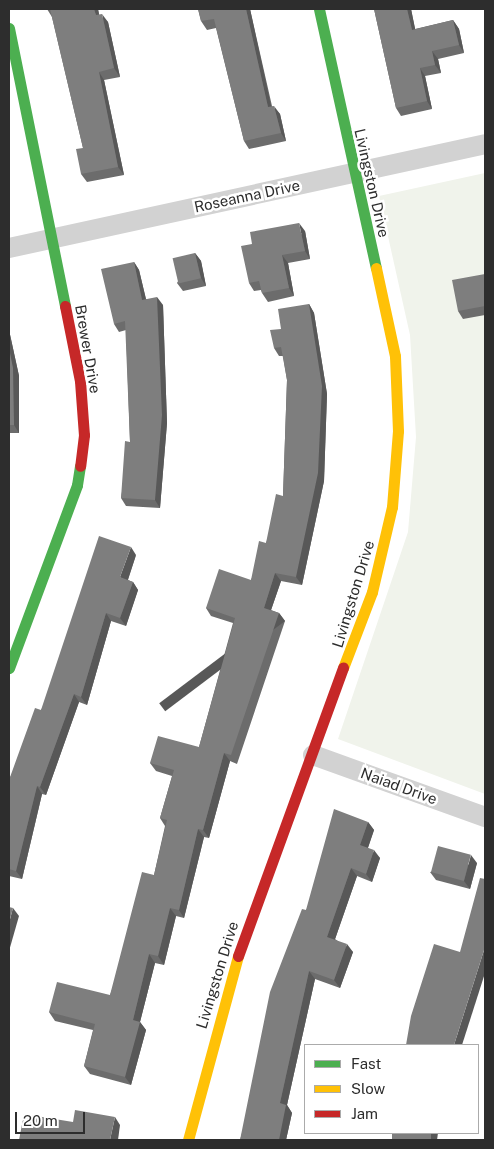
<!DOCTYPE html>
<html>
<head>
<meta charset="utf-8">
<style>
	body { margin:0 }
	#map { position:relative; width:494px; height:1149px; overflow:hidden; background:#fff; font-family:"Public Sans",sans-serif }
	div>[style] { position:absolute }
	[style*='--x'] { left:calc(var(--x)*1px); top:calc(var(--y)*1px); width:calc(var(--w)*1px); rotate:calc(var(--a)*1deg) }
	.green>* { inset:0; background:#f0f3eb }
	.street>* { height:20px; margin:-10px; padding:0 10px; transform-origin:10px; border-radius:10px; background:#d2d2d2 }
	.fast>* { height:11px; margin:-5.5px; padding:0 5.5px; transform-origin:5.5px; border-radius:5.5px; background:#4caf50 }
	.slow>* { height:11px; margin:-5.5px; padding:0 5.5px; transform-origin:5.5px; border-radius:5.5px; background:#ffc107 }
	.jam>* { height:11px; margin:-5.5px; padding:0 5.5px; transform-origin:5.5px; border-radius:5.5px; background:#c62828 }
	.wall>* { inset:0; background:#6c6c6c }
	.shaded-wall>* { inset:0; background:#585858; transform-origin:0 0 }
	.building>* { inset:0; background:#7e7e7e; transform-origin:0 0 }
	span { translate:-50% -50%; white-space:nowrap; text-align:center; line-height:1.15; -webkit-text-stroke:5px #fff; paint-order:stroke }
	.street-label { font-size:15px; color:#2d2d2d }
	.frame { position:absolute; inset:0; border:10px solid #2d2d2d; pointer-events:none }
	.legend { position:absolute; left:304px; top:1044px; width:175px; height:90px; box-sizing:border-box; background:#fff; border:1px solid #ababab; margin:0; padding:6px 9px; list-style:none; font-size:15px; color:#2d2d2d }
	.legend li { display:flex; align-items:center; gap:10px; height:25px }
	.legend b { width:25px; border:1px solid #ababab }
	.scale { position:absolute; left:15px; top:1112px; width:70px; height:22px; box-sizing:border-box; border:2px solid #2d2d2d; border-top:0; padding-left:6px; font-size:15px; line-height:18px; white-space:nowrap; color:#2d2d2d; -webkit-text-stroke:4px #fff; paint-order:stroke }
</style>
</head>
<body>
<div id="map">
	<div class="green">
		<div style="clip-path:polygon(485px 173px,485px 794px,338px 739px,408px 532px,416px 437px,410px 335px,379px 196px)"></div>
	</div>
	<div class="street">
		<div style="--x:9;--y:248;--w:487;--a:-12.3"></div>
		<div style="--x:313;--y:755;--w:183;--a:19.8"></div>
	</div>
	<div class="fast">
		<div style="--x:319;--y:9;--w:265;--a:77.6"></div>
		<div style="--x:9;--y:28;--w:284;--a:78.6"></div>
		<div style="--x:9;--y:668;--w:195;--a:-69.6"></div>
		<div style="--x:77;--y:485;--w:19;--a:-81"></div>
	</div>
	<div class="slow">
		<div style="--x:343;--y:668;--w:81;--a:-69.1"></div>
		<div style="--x:372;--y:592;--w:87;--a:-76.8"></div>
		<div style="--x:392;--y:507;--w:76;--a:-85.5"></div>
		<div style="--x:398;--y:431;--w:75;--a:-92.3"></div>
		<div style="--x:395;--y:356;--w:90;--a:-102.2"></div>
		<div style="--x:188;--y:1140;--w:191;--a:-74.8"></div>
	</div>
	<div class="jam">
		<div style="--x:65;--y:306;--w:76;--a:78.7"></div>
		<div style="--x:80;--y:381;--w:54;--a:85.8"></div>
		<div style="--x:84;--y:435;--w:31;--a:97"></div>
		<div style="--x:238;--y:956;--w:307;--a:-70"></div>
	</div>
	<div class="wall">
		<div style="clip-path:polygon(47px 9px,98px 9px,99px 15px,108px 22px,120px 77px,104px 80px,124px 175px,87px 182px,81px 174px,83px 148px,52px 17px)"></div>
		<div style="clip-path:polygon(198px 9px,250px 9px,272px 106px,280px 114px,286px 141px,249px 149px,244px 141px,216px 28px,207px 30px,201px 21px)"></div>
		<div style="clip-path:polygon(374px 9px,411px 9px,415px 29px,453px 20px,459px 29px,464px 53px,438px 59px,441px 73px,425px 76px,432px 109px,401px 116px,396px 108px)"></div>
		<div style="clip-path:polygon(305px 231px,310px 259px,288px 263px,294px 296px,268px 302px,262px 293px,261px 290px,254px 291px,249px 283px)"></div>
		<div style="clip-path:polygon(195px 253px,201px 261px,206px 286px,183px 291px,177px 283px)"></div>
		<div style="clip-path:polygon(134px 262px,139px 270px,146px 299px,163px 305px,167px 423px,160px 508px,126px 506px,121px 498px,130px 442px,126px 330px,119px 332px,114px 324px)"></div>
		<div style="clip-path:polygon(485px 274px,485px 315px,463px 319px,458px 311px)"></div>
		<div style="clip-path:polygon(309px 304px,314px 313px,327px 394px,324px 481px,302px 585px,281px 581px,271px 610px,279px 613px,285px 621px,237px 764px,230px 761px,209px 838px,204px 837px,184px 918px,176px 916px,164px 965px,155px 963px,140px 1022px,146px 1030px,131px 1085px,90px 1074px,84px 1066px,93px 1030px,55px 1021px,49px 1012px,110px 995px,154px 875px,165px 826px,160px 818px,172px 776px,156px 771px,150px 763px,199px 747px,233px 623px,211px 616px,206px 608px,251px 580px,266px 543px,283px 496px,287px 380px,283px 356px,279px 356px,274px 348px,281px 329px)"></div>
		<div style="clip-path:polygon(9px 330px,19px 376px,19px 433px,9px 433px)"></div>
		<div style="clip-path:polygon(136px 555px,128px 580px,133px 582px,138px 590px,126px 626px,111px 621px,87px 705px,79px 702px,46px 795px,42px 794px,22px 879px,9px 876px,9px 780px,41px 710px)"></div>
		<div style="clip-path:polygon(368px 822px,374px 830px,368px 848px,380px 858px,372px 882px,357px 876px,335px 939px,353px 952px,340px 988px,315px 979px,287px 1105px,292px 1113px,286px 1140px,240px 1140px,306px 910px)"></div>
		<div style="clip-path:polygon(477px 863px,470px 889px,436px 880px,430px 872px)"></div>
	</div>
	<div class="shaded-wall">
		<div style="clip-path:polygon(94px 9px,98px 9px,101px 24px,96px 15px)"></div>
		<div style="clip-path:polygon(246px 9px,250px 9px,273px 115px,268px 107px)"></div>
		<div style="clip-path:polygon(407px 9px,411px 9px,417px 38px,412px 30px)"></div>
		<div style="clip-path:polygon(102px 14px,108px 22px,120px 77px,114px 68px)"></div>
		<div style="clip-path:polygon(453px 20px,459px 29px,464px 53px,459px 45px)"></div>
		<div style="clip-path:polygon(432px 51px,438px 59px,441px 73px,435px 65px)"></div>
		<div style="clip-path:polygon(420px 68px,425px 76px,432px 109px,427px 101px)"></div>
		<div style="clip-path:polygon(99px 72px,104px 80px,124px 175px,118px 167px)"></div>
		<div style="clip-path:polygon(274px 106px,280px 114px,286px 141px,281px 133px)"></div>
		<div style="clip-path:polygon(299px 223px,305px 231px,310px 259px,305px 251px)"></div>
		<div style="clip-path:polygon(195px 253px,201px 261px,206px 286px,201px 278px)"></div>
		<div style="clip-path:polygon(282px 255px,288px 263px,294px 296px,289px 288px)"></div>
		<div style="clip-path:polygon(134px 262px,139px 270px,148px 308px,142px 300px)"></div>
		<div style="clip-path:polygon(157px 297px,163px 305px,167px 423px,160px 508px,155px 500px)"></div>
		<div style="clip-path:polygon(309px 304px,314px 313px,327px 394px,324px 481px,302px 585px,296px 577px)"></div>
		<div style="clip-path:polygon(9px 330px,19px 376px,19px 433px,14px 425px,9px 348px)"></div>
		<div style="clip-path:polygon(131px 547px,136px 555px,126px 585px,120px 577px)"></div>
		<div style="clip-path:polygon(275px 573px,281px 581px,269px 616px,264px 608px)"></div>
		<div style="clip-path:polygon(133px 582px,138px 590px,126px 626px,120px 618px)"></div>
		<div style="clip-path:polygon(106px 613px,111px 621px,87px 705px,81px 697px)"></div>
		<div style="left:279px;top:613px;width:10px;height:150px;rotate:53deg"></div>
		<div style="clip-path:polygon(74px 694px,79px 702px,46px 795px,40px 787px)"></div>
		<div style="clip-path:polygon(224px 753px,230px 761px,209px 838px,203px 830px)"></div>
		<div style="clip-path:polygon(37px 786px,42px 794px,22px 879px,16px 871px)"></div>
		<div style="clip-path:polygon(368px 822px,374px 830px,366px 853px,360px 845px)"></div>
		<div style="clip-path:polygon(198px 829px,204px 837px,184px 918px,179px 910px)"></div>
		<div style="clip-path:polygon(374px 850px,380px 858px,372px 882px,366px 874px)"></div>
		<div style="clip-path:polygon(471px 855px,477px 863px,470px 889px,464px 881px)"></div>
		<div style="clip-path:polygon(351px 868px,357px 876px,333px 945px,327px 937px)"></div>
		<div style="clip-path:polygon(13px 908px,19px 916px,9px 951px,9px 923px)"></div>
		<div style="clip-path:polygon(170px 908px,176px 916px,164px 965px,158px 956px)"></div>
		<div style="clip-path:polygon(347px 944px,353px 952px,340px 988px,334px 980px)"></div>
		<div style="clip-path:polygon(485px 947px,485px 973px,462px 1045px,454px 1045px)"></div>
		<div style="clip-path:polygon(149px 954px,155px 963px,140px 1022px,146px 1030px,131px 1085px,125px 1077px,133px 1020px)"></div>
		<div style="clip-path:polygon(309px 971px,315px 979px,287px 1105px,292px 1113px,286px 1140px,279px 1140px,280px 1103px)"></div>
		<div style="clip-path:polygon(115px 1117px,120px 1125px,118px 1140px,110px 1140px)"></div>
		<div style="clip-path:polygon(431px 1133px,438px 1133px,437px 1140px,429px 1140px)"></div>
	</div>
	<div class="building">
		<div style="clip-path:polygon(50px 9px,94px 9px,96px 15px,102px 14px,114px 68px,99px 72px,118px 167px,81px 174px,76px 149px,83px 148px)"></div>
		<div style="clip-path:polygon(198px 9px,246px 9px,268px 107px,274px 106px,281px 133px,244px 141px,214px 19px,201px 21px)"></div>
		<div style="clip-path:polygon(374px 9px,407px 9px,412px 30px,453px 20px,459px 45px,432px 51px,435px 65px,420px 68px,427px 101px,396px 108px)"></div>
		<div style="clip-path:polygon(299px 223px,305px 251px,282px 255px,289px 288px,262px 293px,259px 281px,249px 283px,241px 246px,252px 244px,250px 232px)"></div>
		<div style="left:195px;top:253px;width:26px;height:23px;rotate:77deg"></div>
		<div style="clip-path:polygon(134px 262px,142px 300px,157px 297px,162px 415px,155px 500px,121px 498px,125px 441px,130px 442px,125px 321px,114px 324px,101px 269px)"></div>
		<div style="clip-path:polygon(485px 274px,485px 293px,484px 294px,485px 306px,458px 311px,452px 280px)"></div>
		<div style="clip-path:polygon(309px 304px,322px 386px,318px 473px,296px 577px,275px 573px,264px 608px,279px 613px,231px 755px,224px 753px,203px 830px,198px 829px,179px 910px,170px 908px,158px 956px,149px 954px,133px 1020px,140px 1022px,125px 1077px,84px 1066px,95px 1024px,49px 1012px,57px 982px,110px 995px,142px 872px,154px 875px,167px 820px,160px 818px,174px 770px,150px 763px,158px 736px,199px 747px,235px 618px,206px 608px,219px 569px,251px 580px,259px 541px,266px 543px,276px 494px,283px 496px,287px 380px,281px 347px,274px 348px,270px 330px,281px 329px,278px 309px)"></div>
		<div style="clip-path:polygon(9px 348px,13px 368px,14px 425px,9px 425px)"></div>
		<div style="clip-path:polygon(99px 536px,131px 547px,120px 577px,133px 582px,120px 618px,106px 613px,81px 697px,74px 694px,40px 787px,37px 786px,16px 871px,9px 869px,9px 780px,35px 708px,41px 710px)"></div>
		<div style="clip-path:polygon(334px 809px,368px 822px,360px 845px,374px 850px,366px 874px,351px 868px,327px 937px,347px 944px,334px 980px,309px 971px,280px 1103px,286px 1105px,279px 1140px,240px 1140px,270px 992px,302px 909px,306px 910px)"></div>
		<div style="left:438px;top:846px;width:34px;height:27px;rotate:15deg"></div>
		<div style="clip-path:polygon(480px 878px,485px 879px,485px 947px,454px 1045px,406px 1045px,411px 1016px,434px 944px,460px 952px)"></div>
		<div style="clip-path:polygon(9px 907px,13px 908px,9px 923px)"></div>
		<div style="clip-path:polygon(75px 1110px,115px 1117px,110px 1140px,19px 1140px,24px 1114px,73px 1122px)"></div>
		<div style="left:392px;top:1133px;width:39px;height:7px"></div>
	</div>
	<div class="street-label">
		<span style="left:372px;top:183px;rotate:77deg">Livingston Drive</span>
		<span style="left:247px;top:196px;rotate:-12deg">Roseanna Drive</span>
		<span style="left:88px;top:349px;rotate:80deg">Brewer Drive</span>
		<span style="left:353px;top:594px;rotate:-73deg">Livingston Drive</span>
		<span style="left:399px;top:786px;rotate:20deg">Naiad Drive</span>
		<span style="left:217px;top:975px;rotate:-73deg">Livingston Drive</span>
	</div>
	<div class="frame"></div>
	<ul class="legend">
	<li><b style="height:6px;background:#4caf50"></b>Fast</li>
	<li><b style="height:6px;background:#ffc107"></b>Slow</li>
	<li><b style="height:6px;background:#c62828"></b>Jam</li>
	</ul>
	<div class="scale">20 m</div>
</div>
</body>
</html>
